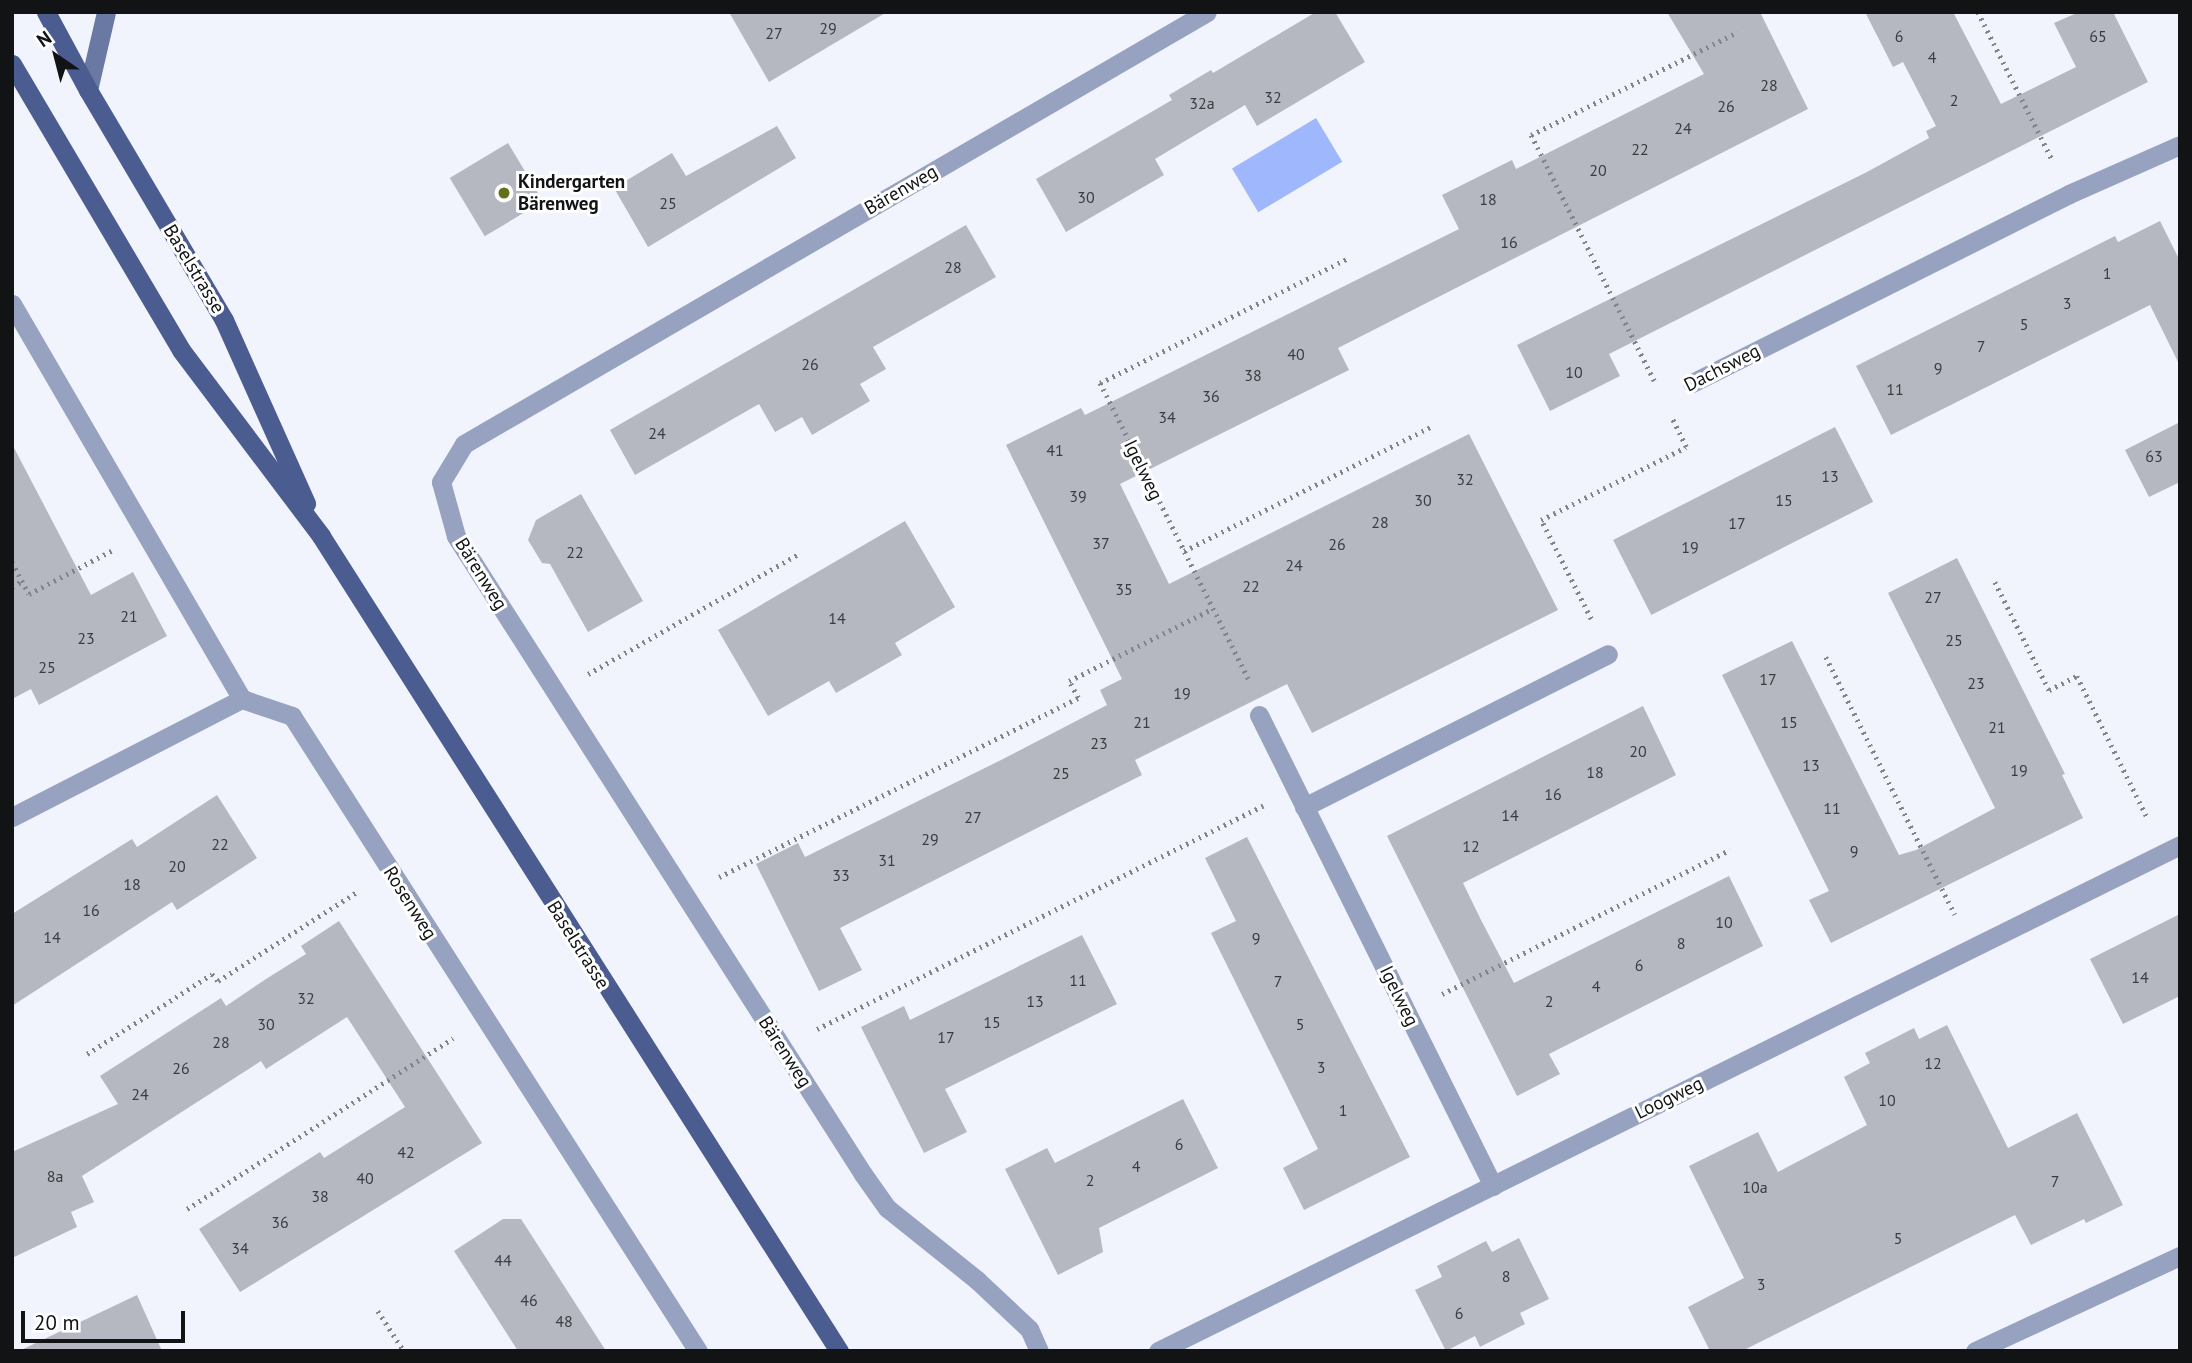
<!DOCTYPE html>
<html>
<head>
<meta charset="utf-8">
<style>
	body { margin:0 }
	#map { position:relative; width:2192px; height:1363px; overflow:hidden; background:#f1f4fc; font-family:"PT Sans",sans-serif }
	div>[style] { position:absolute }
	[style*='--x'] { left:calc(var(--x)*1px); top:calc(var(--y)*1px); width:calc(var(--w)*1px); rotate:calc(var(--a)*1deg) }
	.water>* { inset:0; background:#9fb8fd; transform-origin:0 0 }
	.building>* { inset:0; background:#b5b8c0; transform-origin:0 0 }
	.path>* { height:4.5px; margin-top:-2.25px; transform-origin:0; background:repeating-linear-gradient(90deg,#828489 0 2px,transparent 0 7px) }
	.service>* { height:19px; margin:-9.5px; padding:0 9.5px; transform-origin:9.5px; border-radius:9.5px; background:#96a2bf }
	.minor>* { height:19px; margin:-9.5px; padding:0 9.5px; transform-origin:9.5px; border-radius:9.5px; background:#96a2bf }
	.secondary>* { height:19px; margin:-9.5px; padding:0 9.5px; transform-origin:9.5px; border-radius:9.5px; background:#6979a4 }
	.primary>* { height:19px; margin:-9.5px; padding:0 9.5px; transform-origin:9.5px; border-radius:9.5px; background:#4a5c90 }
	.dots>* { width:19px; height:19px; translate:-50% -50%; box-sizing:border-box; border:4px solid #fff; border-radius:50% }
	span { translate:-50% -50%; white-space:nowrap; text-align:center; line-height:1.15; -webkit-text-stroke:6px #fff; paint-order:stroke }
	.number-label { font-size:16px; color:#3a3c40 }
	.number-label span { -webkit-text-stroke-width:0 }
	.poi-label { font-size:19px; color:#111315; font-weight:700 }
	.left { translate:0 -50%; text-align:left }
	.street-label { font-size:19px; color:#111315 }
	.frame { position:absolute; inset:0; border:14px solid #111315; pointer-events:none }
	.north { position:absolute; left:21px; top:21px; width:70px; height:70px; -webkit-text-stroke:5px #fff; paint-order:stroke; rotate:325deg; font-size:19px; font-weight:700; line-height:28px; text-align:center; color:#111315 }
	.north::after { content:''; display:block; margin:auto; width:24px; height:32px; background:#111315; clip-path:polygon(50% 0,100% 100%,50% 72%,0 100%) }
	.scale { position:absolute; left:21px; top:1311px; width:164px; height:32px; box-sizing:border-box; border:4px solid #111315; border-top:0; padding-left:9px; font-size:21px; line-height:24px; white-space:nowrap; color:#111315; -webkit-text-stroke:5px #fff; paint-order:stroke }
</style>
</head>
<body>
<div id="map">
	<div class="water">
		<div style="left:1316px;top:118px;width:51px;height:98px;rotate:59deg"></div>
	</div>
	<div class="building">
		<div style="clip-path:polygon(729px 12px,887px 12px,769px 82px)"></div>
		<div style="clip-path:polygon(1316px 12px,1335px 12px,1365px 62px,1257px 126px,1245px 105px,1155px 159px,1164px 175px,1066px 232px,1036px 179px,1172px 100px,1169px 95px,1211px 70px,1213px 73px)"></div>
		<div style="clip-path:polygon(1667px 12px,1760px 12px,1808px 109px,1338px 348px,1349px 370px,1120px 484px,1169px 584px,1469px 434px,1558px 610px,1312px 733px,1287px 684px,1135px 760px,1142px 775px,840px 928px,862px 970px,819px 991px,756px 864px,798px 843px,805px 857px,1003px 759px,1107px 705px,1100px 690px,1122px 679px,1006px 445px,1081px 408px,1085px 415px,1459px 229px,1442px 195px,1512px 160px,1516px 169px,1704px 74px)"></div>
		<div style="clip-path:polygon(1865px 12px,1953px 12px,2001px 104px,2076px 67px,2054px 23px,2079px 12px,2113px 12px,2148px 82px,1609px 354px,1620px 376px,1550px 411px,1517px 345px,1867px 172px,1929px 138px,1926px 131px,1936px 126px,1903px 62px,1893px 67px)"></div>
		<div style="clip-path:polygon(777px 126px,796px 158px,648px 247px,614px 188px,672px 153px,686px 176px)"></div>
		<div style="left:508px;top:143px;width:68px;height:68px;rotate:59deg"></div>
		<div style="clip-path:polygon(2160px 221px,2180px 261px,2180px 366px,2150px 305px,1891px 435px,1856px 366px,2115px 236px,2118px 242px)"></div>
		<div style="clip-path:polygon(966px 225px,996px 277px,873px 347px,886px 369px,860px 384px,870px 401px,812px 435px,802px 417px,775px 432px,759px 404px,635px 475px,610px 430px)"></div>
		<div style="clip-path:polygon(2180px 422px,2180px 482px,2149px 497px,2125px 450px)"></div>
		<div style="left:1835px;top:427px;width:84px;height:249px;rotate:63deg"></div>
		<div style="clip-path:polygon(12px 444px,91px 595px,133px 572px,167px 636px,39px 705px,31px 689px,12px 699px)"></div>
		<div style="clip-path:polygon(581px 494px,643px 601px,588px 632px,550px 564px,542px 563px,528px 540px,536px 520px)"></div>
		<div style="clip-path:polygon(905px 521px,955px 607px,895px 643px,902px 655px,836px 693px,829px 681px,768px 716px,718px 630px)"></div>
		<div style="clip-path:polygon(1957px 558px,2065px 774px,2062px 775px,2083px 818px,1831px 943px,1809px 900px,1829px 891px,1722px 675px,1792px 641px,1899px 855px,1916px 850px,1995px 808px,1888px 593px)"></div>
		<div style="clip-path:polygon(1643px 706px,1676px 775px,1463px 883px,1481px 920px,1514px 983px,1729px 876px,1763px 946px,1549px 1054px,1560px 1074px,1517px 1096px,1387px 836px)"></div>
		<div style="clip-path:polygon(217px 795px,257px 858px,177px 910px,172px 902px,12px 1006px,12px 914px,132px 839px,137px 847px)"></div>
		<div style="clip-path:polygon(1247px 837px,1410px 1157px,1304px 1210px,1283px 1168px,1318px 1149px,1211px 933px,1236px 921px,1205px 858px)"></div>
		<div style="clip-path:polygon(2180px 914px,2180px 996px,2123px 1024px,2090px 959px)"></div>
		<div style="clip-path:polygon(339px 921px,482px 1143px,240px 1292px,199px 1229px,320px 1152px,324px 1158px,405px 1107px,347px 1017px,266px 1069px,261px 1061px,82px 1176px,94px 1202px,71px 1212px,77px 1227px,12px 1258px,12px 1152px,118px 1104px,100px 1076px,221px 998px,226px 1006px,266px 979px,306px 954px,301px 946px)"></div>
		<div style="clip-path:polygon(1082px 935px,1117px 1004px,945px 1089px,967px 1132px,924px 1153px,861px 1027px,904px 1006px,910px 1020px)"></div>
		<div style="clip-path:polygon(1947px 1025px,2008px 1148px,2077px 1113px,2123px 1205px,2086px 1223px,2084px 1219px,2031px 1245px,2015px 1215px,1742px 1351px,1710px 1351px,1688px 1307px,1744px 1278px,1689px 1166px,1758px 1132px,1778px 1172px,1867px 1125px,1844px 1077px,1870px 1063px,1865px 1053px,1914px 1028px,1919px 1039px)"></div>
		<div style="clip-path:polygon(1183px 1099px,1218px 1168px,1099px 1228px,1103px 1252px,1058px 1275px,1005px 1169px,1047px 1148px,1055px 1163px)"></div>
		<div style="clip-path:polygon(503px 1219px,521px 1219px,606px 1351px,518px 1351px,454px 1251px)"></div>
		<div style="clip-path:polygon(1519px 1238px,1549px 1299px,1520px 1313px,1525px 1324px,1480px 1347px,1475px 1336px,1446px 1351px,1415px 1290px,1442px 1277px,1437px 1266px,1486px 1241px,1492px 1252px)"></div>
		<div style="clip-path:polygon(137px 1295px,162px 1351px,19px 1351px)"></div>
	</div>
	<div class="path">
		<div style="--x:1978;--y:12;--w:165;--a:63.3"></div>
		<div style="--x:1654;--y:381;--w:275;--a:-116.6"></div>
		<div style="--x:1531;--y:135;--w:231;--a:-26.5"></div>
		<div style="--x:1184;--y:551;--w:279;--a:-26.7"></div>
		<div style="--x:12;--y:562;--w:36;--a:62"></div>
		<div style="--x:29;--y:594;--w:93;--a:-27.7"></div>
		<div style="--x:1995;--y:582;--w:121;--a:63.4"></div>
		<div style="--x:2049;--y:690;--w:31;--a:-27"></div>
		<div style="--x:2077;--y:676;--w:157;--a:63.6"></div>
		<div style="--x:12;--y:587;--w:12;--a:-31"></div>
		<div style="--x:1591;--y:619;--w:111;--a:-116.8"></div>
		<div style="--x:1541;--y:520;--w:162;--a:-26.7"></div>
		<div style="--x:1686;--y:447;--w:32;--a:-116"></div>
		<div style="--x:1826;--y:657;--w:288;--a:63.4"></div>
		<div style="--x:588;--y:674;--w:244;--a:-29.7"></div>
		<div style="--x:1248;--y:679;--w:331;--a:-116.6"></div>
		<div style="--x:1100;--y:383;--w:279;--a:-26.7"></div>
		<div style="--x:719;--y:877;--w:401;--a:-26.5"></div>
		<div style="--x:1078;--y:698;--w:19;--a:-118"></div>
		<div style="--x:1069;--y:681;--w:160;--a:-26.7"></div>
		<div style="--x:1442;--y:994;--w:322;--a:-26.6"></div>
		<div style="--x:817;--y:1029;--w:499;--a:-26.6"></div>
		<div style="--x:87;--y:1054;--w:148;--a:-32.6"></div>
		<div style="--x:212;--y:974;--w:9;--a:49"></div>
		<div style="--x:218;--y:981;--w:166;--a:-32.7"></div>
		<div style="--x:187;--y:1209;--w:316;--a:-32.7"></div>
		<div style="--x:378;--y:1311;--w:48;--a:57"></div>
	</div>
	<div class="service">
		<div style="--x:12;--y:304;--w:457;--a:59.8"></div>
	</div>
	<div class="minor">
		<div style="--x:1692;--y:383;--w:422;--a:-26.6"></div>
		<div style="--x:2069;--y:194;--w:121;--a:-23.8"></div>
		<div style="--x:1259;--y:715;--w:526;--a:63.58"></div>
		<div style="--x:1304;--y:807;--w:340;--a:-26.7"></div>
		<div style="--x:12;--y:817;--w:259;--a:-27.2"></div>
		<div style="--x:242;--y:699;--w:53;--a:18.8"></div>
		<div style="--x:292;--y:716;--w:754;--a:57.41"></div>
		<div style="--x:1039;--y:1351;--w:24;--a:-114"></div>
		<div style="--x:1029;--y:1329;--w:71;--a:-136.7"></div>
		<div style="--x:977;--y:1280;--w:115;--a:-141.3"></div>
		<div style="--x:887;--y:1208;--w:42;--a:-125.2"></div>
		<div style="--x:863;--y:1174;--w:757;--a:-122.54"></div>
		<div style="--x:456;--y:536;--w:56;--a:-105.5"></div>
		<div style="--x:441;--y:482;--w:44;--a:-58.8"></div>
		<div style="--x:464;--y:444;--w:859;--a:-30.17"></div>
		<div style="--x:1158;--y:1351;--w:1140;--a:-26.34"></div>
		<div style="--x:1975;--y:1351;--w:226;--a:-24.9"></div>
	</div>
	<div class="secondary">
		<div style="--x:88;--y:90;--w:80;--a:-77"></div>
	</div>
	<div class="primary">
		<div style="--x:46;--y:12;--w:89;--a:61.7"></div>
		<div style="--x:88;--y:90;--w:267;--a:59.4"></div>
		<div style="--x:224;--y:320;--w:201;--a:65.9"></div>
		<div style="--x:12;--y:64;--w:332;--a:59.4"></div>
		<div style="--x:181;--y:350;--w:233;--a:53"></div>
		<div style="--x:321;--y:536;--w:966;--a:57.56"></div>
	</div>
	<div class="dots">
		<div style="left:504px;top:193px;background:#62701b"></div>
	</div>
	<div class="number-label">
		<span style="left:828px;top:28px">29</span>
		<span style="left:774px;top:33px">27</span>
		<span style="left:1899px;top:36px">6</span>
		<span style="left:2098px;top:36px">65</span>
		<span style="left:1932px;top:57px">4</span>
		<span style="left:1769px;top:85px">28</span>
		<span style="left:1273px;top:97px">32</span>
		<span style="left:1954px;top:100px">2</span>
		<span style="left:1202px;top:103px">32a</span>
		<span style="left:1726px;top:106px">26</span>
		<span style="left:1683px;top:128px">24</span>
		<span style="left:1640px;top:149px">22</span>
		<span style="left:1598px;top:170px">20</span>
		<span style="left:1086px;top:197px">30</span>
		<span style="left:1488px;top:199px">18</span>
		<span style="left:668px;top:203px">25</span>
		<span style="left:1509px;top:242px">16</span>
		<span style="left:953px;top:267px">28</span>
		<span style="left:2107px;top:273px">1</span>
		<span style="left:2067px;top:303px">3</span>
		<span style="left:2024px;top:324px">5</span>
		<span style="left:1981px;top:346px">7</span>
		<span style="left:1296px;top:354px">40</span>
		<span style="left:810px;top:364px">26</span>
		<span style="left:1938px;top:368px">9</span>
		<span style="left:1574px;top:372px">10</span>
		<span style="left:1253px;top:375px">38</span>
		<span style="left:1895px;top:389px">11</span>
		<span style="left:1211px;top:396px">36</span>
		<span style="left:1167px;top:417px">34</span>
		<span style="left:657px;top:433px">24</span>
		<span style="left:1055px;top:450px">41</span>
		<span style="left:2154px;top:456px">63</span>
		<span style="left:1830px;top:476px">13</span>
		<span style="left:1465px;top:479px">32</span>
		<span style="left:1078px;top:496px">39</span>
		<span style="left:1423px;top:500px">30</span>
		<span style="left:1784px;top:500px">15</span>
		<span style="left:1380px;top:522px">28</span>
		<span style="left:1737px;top:523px">17</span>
		<span style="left:1101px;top:543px">37</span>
		<span style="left:1337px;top:544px">26</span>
		<span style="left:1690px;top:547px">19</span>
		<span style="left:575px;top:552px">22</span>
		<span style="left:1294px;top:565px">24</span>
		<span style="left:1251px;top:586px">22</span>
		<span style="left:1124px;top:589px">35</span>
		<span style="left:1933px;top:597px">27</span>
		<span style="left:129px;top:616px">21</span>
		<span style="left:837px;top:618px">14</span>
		<span style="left:86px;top:638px">23</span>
		<span style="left:1954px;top:640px">25</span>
		<span style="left:47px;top:667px">25</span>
		<span style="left:1768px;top:679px">17</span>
		<span style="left:1976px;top:683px">23</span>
		<span style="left:1182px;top:693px">19</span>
		<span style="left:1142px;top:722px">21</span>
		<span style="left:1789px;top:722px">15</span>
		<span style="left:1997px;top:727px">21</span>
		<span style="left:1099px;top:743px">23</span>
		<span style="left:1638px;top:751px">20</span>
		<span style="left:1811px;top:765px">13</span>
		<span style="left:2019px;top:770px">19</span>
		<span style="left:1595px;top:772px">18</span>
		<span style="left:1061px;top:773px">25</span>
		<span style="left:1553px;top:794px">16</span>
		<span style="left:1832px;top:808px">11</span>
		<span style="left:1510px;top:815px">14</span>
		<span style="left:973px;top:817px">27</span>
		<span style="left:930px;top:839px">29</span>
		<span style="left:220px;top:844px">22</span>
		<span style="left:1471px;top:846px">12</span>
		<span style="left:1854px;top:851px">9</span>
		<span style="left:887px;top:860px">31</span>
		<span style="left:177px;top:866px">20</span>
		<span style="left:841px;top:875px">33</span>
		<span style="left:132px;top:884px">18</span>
		<span style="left:91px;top:910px">16</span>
		<span style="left:1724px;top:922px">10</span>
		<span style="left:52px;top:937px">14</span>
		<span style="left:1256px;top:938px">9</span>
		<span style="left:1681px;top:943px">8</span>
		<span style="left:1639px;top:965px">6</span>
		<span style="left:2140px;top:977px">14</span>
		<span style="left:1078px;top:980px">11</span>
		<span style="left:1278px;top:981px">7</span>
		<span style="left:1596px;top:986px">4</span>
		<span style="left:306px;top:998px">32</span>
		<span style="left:1035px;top:1001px">13</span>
		<span style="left:1549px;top:1001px">2</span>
		<span style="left:992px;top:1022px">15</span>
		<span style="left:266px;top:1024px">30</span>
		<span style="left:1300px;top:1024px">5</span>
		<span style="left:946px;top:1037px">17</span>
		<span style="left:221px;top:1042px">28</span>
		<span style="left:1933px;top:1063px">12</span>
		<span style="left:1321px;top:1067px">3</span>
		<span style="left:181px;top:1068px">26</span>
		<span style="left:140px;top:1094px">24</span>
		<span style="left:1887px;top:1100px">10</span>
		<span style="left:1343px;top:1110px">1</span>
		<span style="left:1179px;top:1144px">6</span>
		<span style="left:406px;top:1152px">42</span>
		<span style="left:1136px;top:1166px">4</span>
		<span style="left:55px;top:1176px">8a</span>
		<span style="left:365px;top:1178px">40</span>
		<span style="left:1090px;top:1180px">2</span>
		<span style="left:2055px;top:1181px">7</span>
		<span style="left:1755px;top:1187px">10a</span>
		<span style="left:320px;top:1196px">38</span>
		<span style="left:280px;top:1222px">36</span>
		<span style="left:1898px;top:1238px">5</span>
		<span style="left:240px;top:1248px">34</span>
		<span style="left:503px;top:1260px">44</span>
		<span style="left:1506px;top:1276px">8</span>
		<span style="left:1761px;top:1284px">3</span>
		<span style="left:529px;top:1300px">46</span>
		<span style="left:1459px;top:1313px">6</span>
		<span style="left:564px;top:1321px">48</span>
	</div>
	<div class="poi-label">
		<span class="left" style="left:518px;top:193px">Kindergarten<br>Bärenweg</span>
	</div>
	<div class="street-label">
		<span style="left:901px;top:190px;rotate:-30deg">Bärenweg</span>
		<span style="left:194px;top:269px;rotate:59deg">Baselstrasse</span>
		<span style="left:1722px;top:368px;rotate:-27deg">Dachsweg</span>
		<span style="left:1143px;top:470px;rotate:64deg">Igelweg</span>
		<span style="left:481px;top:574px;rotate:58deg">Bärenweg</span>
		<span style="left:410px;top:903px;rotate:58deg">Rosenweg</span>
		<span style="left:578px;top:945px;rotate:58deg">Baselstrasse</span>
		<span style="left:1399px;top:996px;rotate:64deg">Igelweg</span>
		<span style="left:785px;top:1052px;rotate:57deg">Bärenweg</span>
		<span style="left:1669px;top:1098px;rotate:-26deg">Loogweg</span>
	</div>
	<div class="frame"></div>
	<div class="north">N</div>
	<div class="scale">20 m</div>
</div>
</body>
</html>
